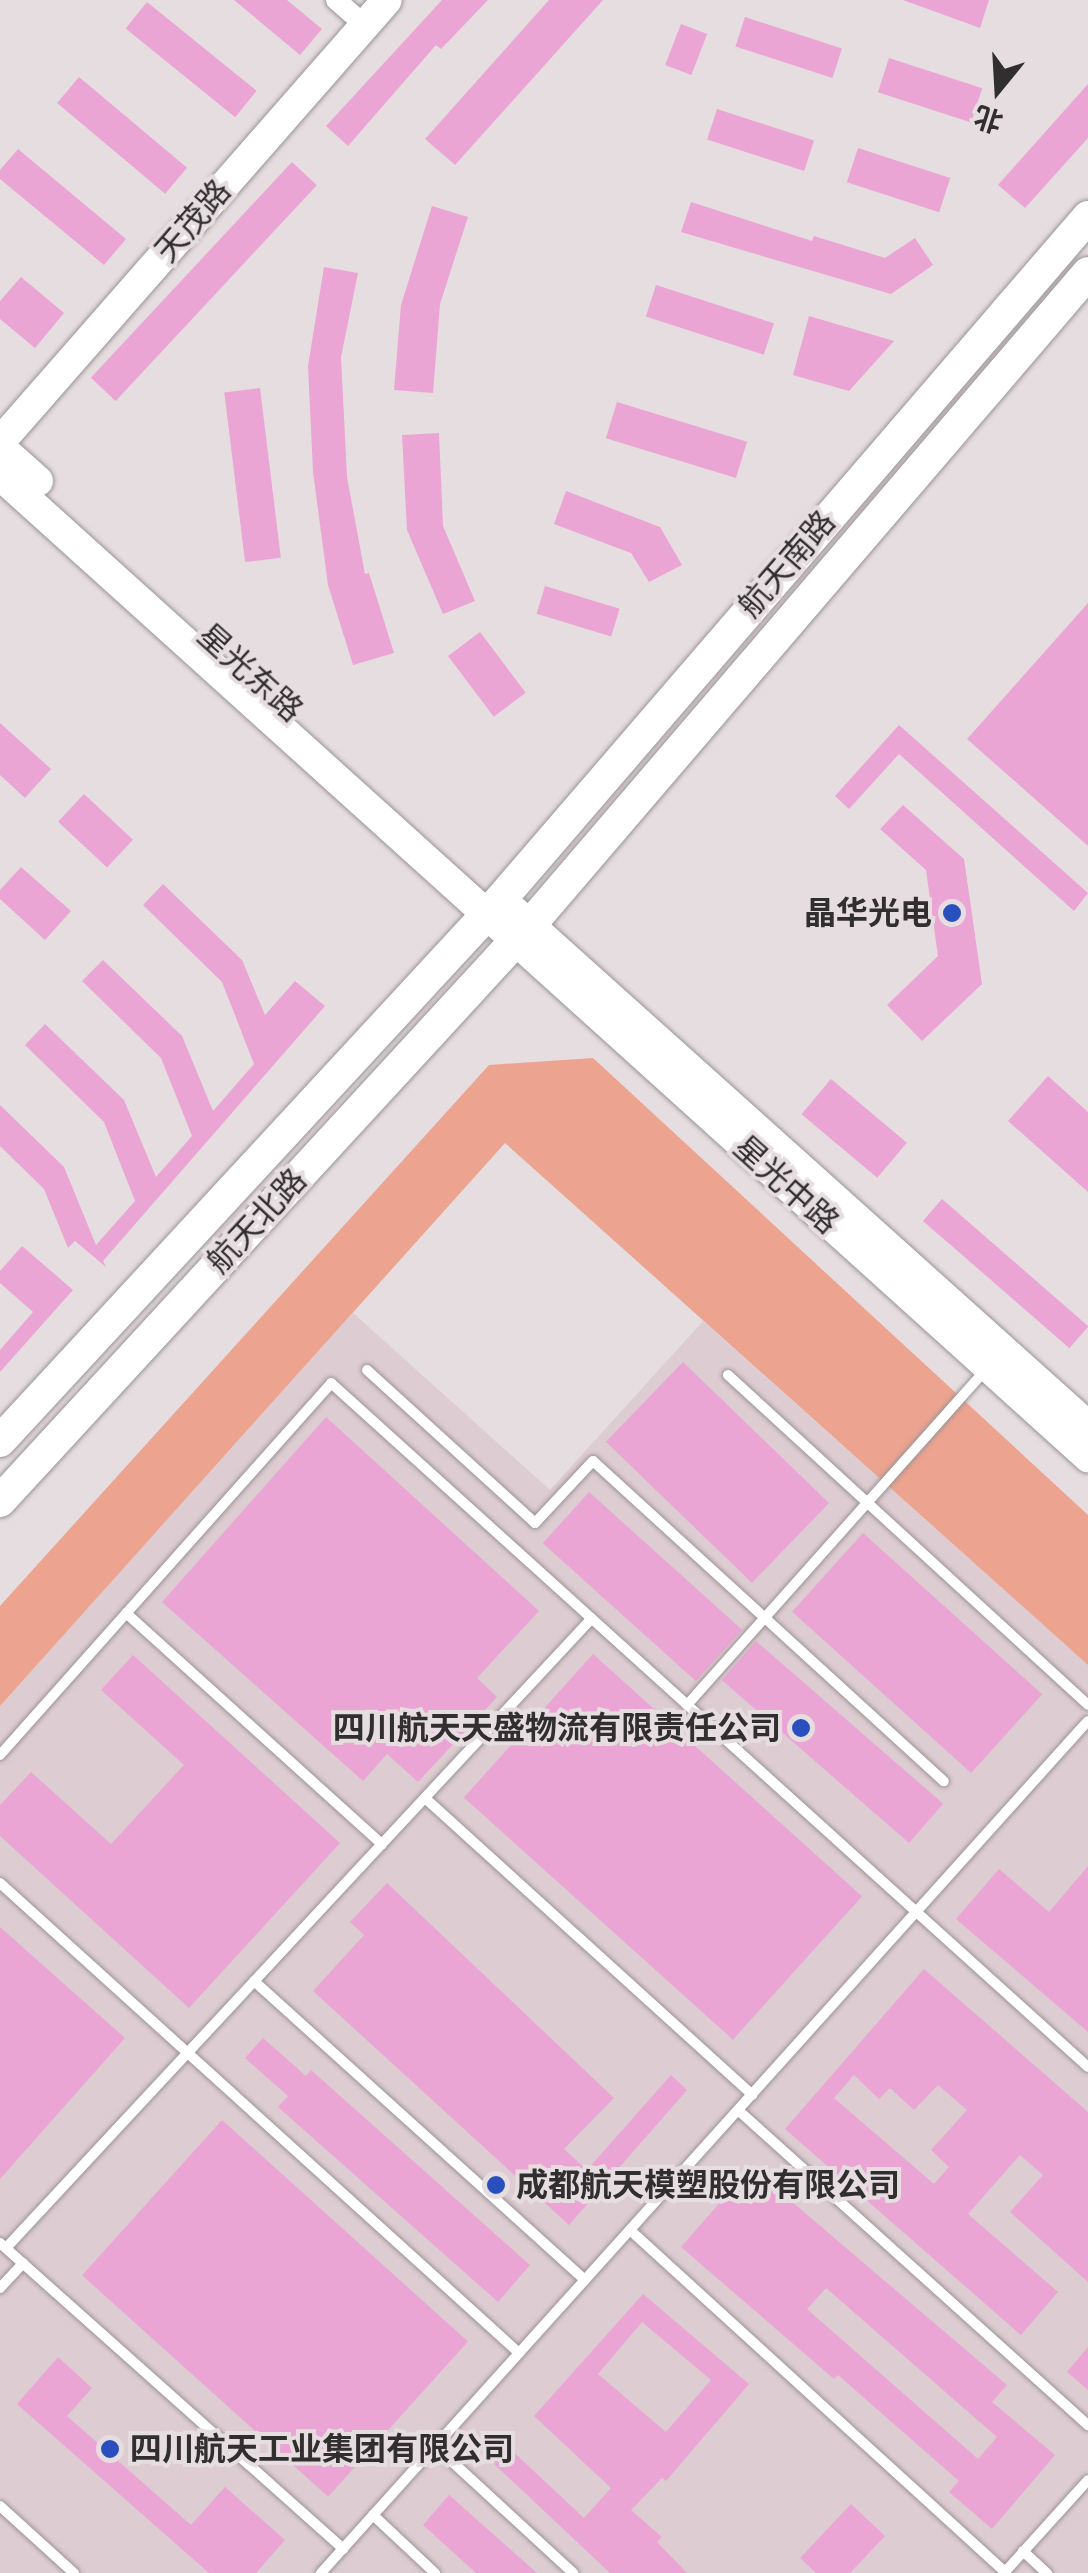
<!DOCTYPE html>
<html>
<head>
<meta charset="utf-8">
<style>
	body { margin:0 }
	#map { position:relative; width:1088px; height:2573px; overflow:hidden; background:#e6dde0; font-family:"Fira Sans","Noto Sans SC",sans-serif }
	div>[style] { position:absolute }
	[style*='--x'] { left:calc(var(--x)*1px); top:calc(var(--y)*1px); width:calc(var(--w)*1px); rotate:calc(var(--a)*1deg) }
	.built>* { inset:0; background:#ddccd1 }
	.green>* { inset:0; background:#eca390 }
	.building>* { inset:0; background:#eba5d4; transform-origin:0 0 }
	.roads { filter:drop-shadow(0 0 2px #9a9395) drop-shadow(0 0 2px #9a9395) }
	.lane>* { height:10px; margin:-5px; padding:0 5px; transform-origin:5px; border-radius:5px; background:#fff }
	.street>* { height:20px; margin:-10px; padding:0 10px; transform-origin:10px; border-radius:10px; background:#fff }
	.secondary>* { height:30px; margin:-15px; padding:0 15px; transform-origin:15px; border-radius:15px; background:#fff }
	.primary>* { height:32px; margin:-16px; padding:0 16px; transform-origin:16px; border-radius:16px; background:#fff }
	.dots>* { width:28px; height:28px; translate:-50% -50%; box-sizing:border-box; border:5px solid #e6dde0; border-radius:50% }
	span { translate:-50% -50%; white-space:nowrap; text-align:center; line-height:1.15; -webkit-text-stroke:8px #e6dde0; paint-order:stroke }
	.street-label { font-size:32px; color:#312e2f }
	.poi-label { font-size:32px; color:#312e2f; font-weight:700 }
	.right { translate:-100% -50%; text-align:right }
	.left { translate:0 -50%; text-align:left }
	.north { position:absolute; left:948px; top:40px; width:100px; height:100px; -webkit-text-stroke:8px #e6dde0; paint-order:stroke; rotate:198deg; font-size:28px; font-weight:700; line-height:40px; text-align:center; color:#312e2f }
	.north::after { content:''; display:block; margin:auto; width:35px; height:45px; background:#312e2f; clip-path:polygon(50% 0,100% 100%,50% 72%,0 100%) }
</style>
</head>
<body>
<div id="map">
	<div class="built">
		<div style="clip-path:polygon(353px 1313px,550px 1490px,703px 1321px,1088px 1665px,1088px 2573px,0 2573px,0 1706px)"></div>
	</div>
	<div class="green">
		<div style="clip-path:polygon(593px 1058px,1088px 1515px,1088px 1665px,505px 1143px,0 1706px,0 1606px,489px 1065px)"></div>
	</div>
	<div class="building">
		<div style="clip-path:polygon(234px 0,287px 0,322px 29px,300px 55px)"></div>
		<div style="clip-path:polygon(442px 0,488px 0,441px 49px,436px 45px,348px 146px,326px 126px)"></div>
		<div style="clip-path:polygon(549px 0,603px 0,455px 165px,425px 139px)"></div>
		<div style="clip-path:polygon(903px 0,989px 0,980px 28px)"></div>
		<div style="left:147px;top:2px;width:141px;height:34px;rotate:39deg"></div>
		<div style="left:745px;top:17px;width:102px;height:31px;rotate:18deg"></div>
		<div style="left:681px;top:24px;width:28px;height:44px;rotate:21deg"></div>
		<div style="left:889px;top:58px;width:98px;height:36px;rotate:18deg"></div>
		<div style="left:79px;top:77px;width:141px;height:34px;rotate:40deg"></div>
		<div style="clip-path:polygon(1088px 84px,1088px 138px,1025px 208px,998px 185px)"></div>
		<div style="left:717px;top:109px;width:102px;height:32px;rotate:18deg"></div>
		<div style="left:858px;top:148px;width:97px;height:36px;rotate:18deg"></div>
		<div style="clip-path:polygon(18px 149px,126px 239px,104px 265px,0 179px,0 170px)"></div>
		<div style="left:292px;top:162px;width:34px;height:295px;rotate:43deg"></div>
		<div style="clip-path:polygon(691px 202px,812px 241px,814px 236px,885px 258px,915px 238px,933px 265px,891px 294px,681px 232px)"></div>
		<div style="clip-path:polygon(432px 206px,468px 217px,440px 304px,433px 393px,394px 390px,401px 305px)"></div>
		<div style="clip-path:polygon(324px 267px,358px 273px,341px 357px,347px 477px,365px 574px,369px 573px,394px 653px,353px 665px,328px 585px,313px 472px,308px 366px)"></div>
		<div style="clip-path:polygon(21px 277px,64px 313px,35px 348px,0 319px,0 301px)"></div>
		<div style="left:656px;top:285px;width:124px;height:33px;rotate:18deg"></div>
		<div style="clip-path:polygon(809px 316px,894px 341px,849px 391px,793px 375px)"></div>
		<div style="left:260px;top:388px;width:171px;height:36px;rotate:83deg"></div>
		<div style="left:617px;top:402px;width:136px;height:38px;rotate:17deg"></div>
		<div style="clip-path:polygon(439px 433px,443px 526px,475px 601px,443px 614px,407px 530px,402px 435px)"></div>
		<div style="clip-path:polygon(566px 491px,660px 527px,682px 565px,649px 582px,631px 553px,554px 524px)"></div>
		<div style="left:545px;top:586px;width:78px;height:29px;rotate:17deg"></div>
		<div style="clip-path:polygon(1088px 603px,1088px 846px,967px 739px)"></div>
		<div style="left:480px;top:632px;width:76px;height:40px;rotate:53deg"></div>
		<div style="clip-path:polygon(0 723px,51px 769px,25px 798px,0 775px)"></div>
		<div style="clip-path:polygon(899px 725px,1088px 893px,1074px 911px,899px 754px,849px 809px,835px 796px)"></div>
		<div style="left:84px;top:794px;width:67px;height:38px;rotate:43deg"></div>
		<div style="clip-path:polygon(903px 805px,964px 859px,982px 984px,922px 1041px,887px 1005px,938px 956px,926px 870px,880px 829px)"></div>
		<div style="clip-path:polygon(21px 867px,71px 911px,45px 940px,0 899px,0 890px)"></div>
		<div style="clip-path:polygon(163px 884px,242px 960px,265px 1015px,295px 981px,325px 1006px,103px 1261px,106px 1267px,75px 1241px,68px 1248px,44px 1189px,0 1146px,0 1105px,64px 1167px,96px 1245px,135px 1201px,104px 1122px,25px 1045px,45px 1024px,124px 1100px,156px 1177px,192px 1136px,161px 1058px,82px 981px,103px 960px,182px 1036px,213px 1111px,254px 1064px,222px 982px,143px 905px)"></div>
		<div style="clip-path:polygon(1048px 1076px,1088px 1112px,1088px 1192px,1008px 1121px)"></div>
		<div style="left:831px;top:1079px;width:99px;height:46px;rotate:40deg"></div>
		<div style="left:942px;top:1199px;width:194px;height:29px;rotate:41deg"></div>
		<div style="clip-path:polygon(22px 1246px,73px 1290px,0 1372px,0 1350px,33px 1312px,0 1283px,0 1271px)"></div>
		<div style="left:683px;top:1362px;width:203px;height:111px;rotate:44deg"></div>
		<div style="clip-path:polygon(326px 1417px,539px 1611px,477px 1678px,497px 1697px,418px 1782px,387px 1754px,363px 1781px,162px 1602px)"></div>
		<div style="left:589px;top:1492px;width:206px;height:69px;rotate:42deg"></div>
		<div style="left:863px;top:1533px;width:241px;height:106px;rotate:42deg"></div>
		<div style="left:756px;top:1641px;width:248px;height:52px;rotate:41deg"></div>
		<div style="left:593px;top:1654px;width:362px;height:193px;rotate:42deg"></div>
		<div style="clip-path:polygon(133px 1655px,340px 1843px,189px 2008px,0 1836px,0 1805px,31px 1772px,111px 1844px,184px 1765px,101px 1690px)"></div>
		<div style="clip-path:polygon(1088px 1866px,1088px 2032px,956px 1919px,999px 1869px,1049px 1912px)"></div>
		<div style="clip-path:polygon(387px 1883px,614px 2098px,564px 2149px,587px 2170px,671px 2075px,687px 2090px,569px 2225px,313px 1991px,364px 1935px,350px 1922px)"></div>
		<div style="clip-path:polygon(0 1927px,125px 2038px,0 2179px)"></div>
		<div style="clip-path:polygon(evenodd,924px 1969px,1088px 2112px,1088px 2282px,1010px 2212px,1043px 2175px,1020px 2155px,968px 2214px,1058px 2292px,1021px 2335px,785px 2129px,924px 1969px,854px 2075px,879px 2099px,890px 2088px,914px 2110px,938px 2085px,967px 2110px,931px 2150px,949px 2167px,934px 2184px,834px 2098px,854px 2075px)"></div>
		<div style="clip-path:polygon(263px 2038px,306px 2076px,311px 2070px,530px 2265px,498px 2302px,278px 2107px,288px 2096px,245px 2058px)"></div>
		<div style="left:222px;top:2120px;width:331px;height:209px;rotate:42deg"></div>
		<div style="clip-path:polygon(evenodd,751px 2167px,1007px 2385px,992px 2402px,1055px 2455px,992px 2529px,949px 2492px,959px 2481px,838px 2375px,834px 2379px,681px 2247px,751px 2167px,826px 2288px,997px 2437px,978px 2459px,807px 2309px,826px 2288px)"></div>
		<div style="clip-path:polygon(evenodd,643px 2294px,749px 2384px,666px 2481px,662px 2478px,631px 2510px,662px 2537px,657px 2542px,687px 2573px,610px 2573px,492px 2462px,507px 2446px,584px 2518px,611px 2488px,534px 2416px,643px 2294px,642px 2322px,711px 2380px,666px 2432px,598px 2374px,642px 2322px)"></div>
		<div style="clip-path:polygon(1088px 2347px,1088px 2390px,1067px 2372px)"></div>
		<div style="clip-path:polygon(58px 2357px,92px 2388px,67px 2416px,191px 2525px,225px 2487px,285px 2540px,256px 2573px,209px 2573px,17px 2404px)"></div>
		<div style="clip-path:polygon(449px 2495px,537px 2573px,476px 2573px,423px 2525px)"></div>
		<div style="clip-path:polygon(851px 2504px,885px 2536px,850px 2573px,816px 2573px,800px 2558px)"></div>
	</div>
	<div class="roads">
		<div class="lane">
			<div style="--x:367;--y:1370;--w:227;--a:42.3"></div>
			<div style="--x:535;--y:1523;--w:85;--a:-46.9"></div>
			<div style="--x:593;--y:1461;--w:475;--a:42.4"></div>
			<div style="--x:728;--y:1375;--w:488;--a:42.5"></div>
			<div style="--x:126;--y:1613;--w:345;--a:42.1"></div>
			<div style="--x:687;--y:1705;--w:450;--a:-48.3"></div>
			<div style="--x:0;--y:1755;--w:498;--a:-48.3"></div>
			<div style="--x:331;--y:1383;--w:1020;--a:42.1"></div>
			<div style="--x:425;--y:1798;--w:442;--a:42.2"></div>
			<div style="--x:0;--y:1883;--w:700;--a:42.16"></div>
			<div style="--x:254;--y:1981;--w:446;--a:42.1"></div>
			<div style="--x:738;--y:2110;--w:471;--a:42"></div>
			<div style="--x:630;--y:2230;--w:508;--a:42.36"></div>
			<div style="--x:0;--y:2243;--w:460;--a:41.7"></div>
			<div style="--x:6;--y:2248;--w:860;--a:-47.07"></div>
			<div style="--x:0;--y:2288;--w:34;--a:-47"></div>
			<div style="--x:435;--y:2446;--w:188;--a:42.6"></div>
			<div style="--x:0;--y:2506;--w:100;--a:42.2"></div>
			<div style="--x:373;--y:2515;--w:85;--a:43.1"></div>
			<div style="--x:1023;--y:2551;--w:33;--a:43"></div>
			<div style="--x:321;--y:2573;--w:1146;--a:-48.01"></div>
			<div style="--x:1004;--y:2573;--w:125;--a:-47.9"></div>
		</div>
		<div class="street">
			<div style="--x:336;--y:0;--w:38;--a:41"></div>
		</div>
		<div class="secondary">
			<div style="--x:0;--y:442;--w:587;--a:-48.8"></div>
			<div style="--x:0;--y:447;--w:51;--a:41.8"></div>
			<div style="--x:0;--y:475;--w:1466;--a:42.07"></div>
			<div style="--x:514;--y:911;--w:771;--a:41.9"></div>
		</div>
		<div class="primary">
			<div style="--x:0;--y:1441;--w:738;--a:-47.25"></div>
			<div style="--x:501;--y:899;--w:900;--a:-49.28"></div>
			<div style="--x:0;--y:1501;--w:783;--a:-47.38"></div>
			<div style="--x:530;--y:925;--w:858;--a:-49.44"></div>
		</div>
	</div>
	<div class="dots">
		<div style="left:952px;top:913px;background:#294fbe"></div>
		<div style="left:801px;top:1728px;background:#294fbe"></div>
		<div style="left:496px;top:2185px;background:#294fbe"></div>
		<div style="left:110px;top:2449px;background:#294fbe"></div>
	</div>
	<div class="street-label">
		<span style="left:193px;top:221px;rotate:-49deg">天茂路</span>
		<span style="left:787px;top:564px;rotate:-49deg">航天南路</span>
		<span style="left:250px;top:673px;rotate:42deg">星光东路</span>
		<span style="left:786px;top:1185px;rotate:42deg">星光中路</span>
		<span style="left:257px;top:1221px;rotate:-47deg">航天北路</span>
	</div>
	<div class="poi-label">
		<span class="right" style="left:932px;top:913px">晶华光电</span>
		<span class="right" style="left:781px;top:1728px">四川航天天盛物流有限责任公司</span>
		<span class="left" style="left:516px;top:2185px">成都航天模塑股份有限公司</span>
		<span class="left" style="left:130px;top:2449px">四川航天工业集团有限公司</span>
	</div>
	<div class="north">北</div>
</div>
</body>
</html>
